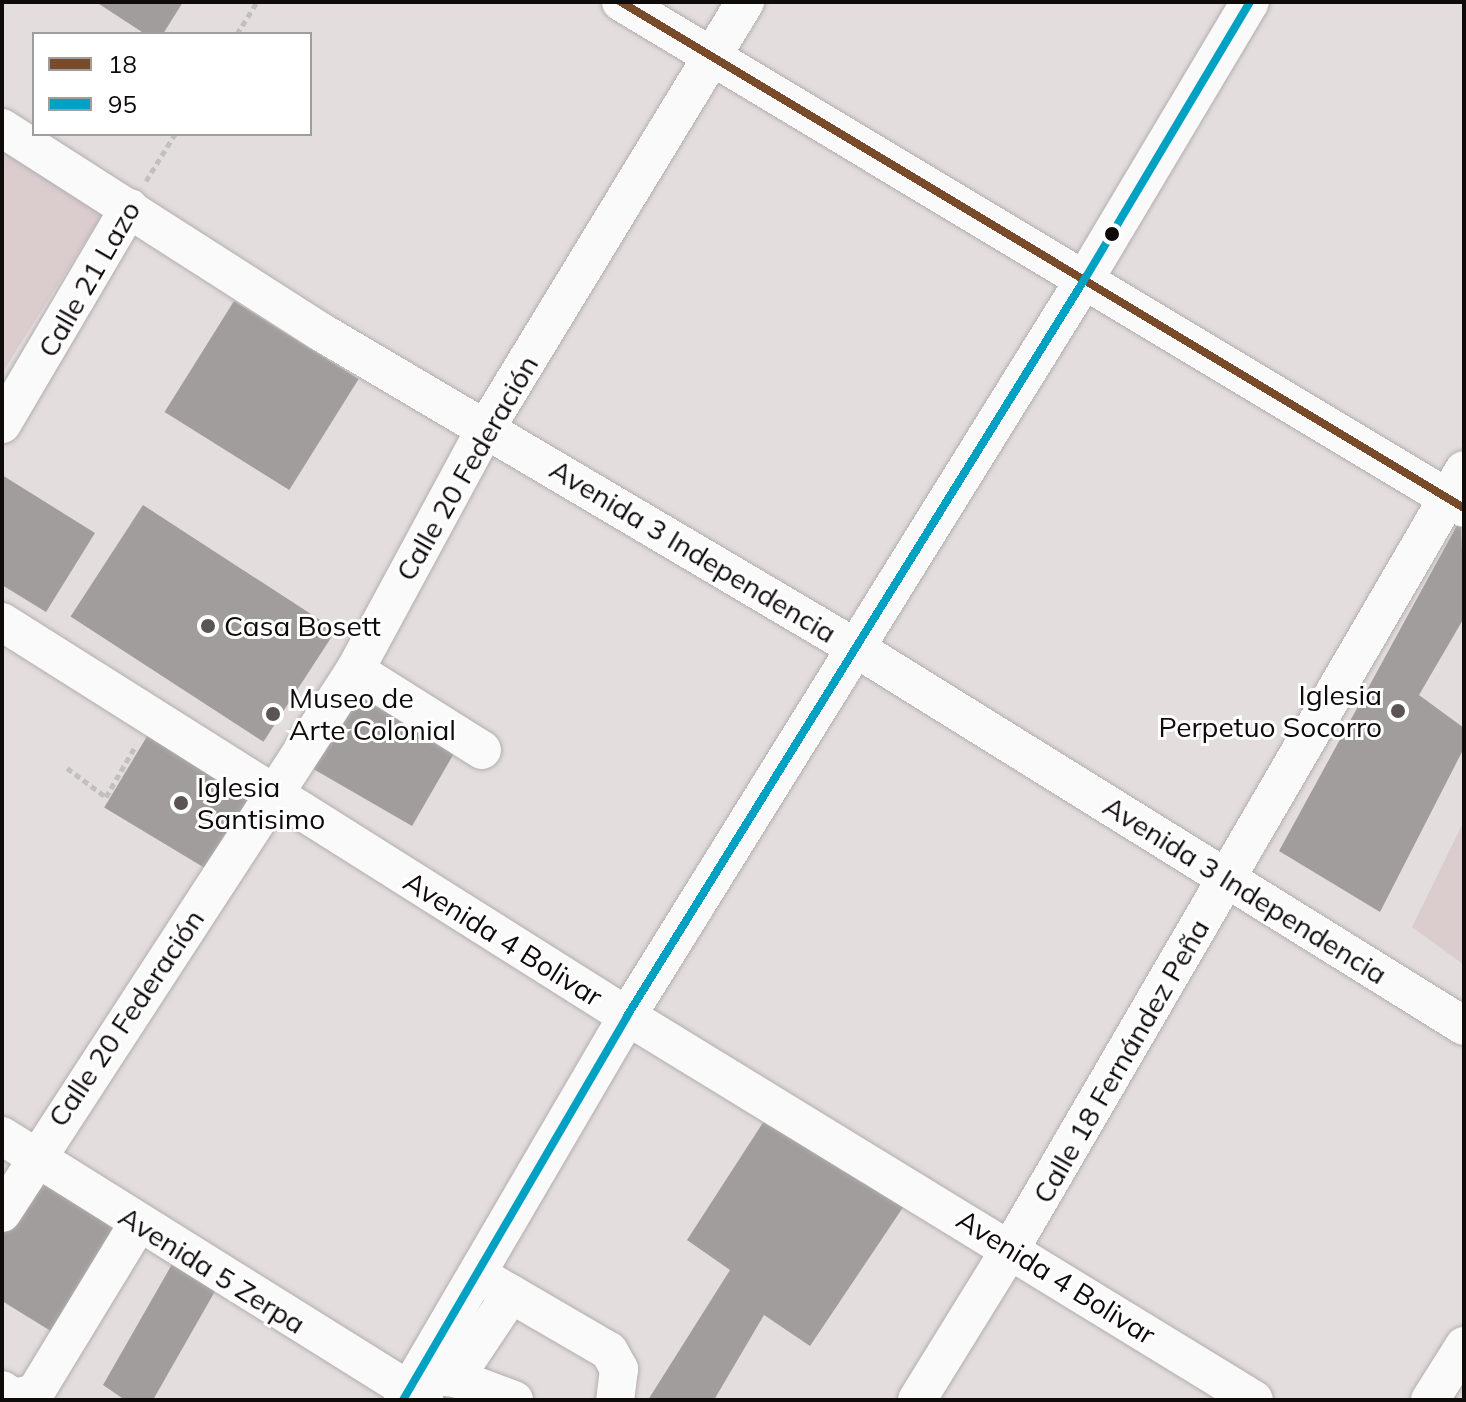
<!DOCTYPE html>
<html>
<head>
<meta charset="utf-8">
<style>
	body { margin:0 }
	#map { position:relative; width:1466px; height:1402px; overflow:hidden; background:#e4ddde; font-family:Mulish,sans-serif }
	div>[style] { position:absolute }
	[style*='--x'] { left:calc(var(--x)*1px); top:calc(var(--y)*1px); width:calc(var(--w)*1px); rotate:calc(var(--a)*1deg) }
	.built>* { inset:0; background:#dbccce }
	.building>* { inset:0; background:#a19d9d; transform-origin:0 0 }
	.path>* { height:5px; margin-top:-2.5px; transform-origin:0; background:repeating-linear-gradient(90deg,#c2bfbf 0 6px,transparent 0 10px) }
	.roads { filter:drop-shadow(0 0 2px #b2adae) drop-shadow(0 0 2px #b2adae) }
	.minor>* { height:38px; margin:-19px; padding:0 19px; transform-origin:19px; border-radius:19px; background:#fbfafa }
	.bus-1>* { height:8px; margin:-4px; padding:0 4px; transform-origin:4px; border-radius:4px; background:#7a4b2a }
	.bus-2>* { height:8px; margin:-4px; padding:0 4px; transform-origin:4px; border-radius:4px; background:#01a1c4 }
	.dots>* { width:22px; height:22px; translate:-50% -50%; box-sizing:border-box; border:4px solid #fff; border-radius:50% }
	span { translate:-50% -50%; white-space:nowrap; text-align:center; line-height:1.15; -webkit-text-stroke:6px #fff; paint-order:stroke }
	.street-label { font-size:28px; color:#0f0b0b }
	.poi-label { font-size:28px; color:#0f0b0b }
	.left { translate:0 -50%; text-align:left }
	.right { translate:-100% -50%; text-align:right }
	.frame { position:absolute; inset:0; border:4px solid #0f0b0b; pointer-events:none }
	.legend { position:absolute; left:32px; top:32px; width:280px; height:104px; box-sizing:border-box; background:#fff; border:2px solid #9f9d9d; margin:0; padding:10px 14px; list-style:none; font-size:24px; color:#0f0b0b }
	.legend li { display:flex; align-items:center; gap:16px; height:40px }
	.legend b { width:40px; border:2px solid #9f9d9d }
</style>
</head>
<body>
<div id="map">
	<div class="built">
		<div style="clip-path:polygon(2px 122px,116px 193px,2px 373px)"></div>
		<div style="clip-path:polygon(1464px 821px,1464px 965px,1412px 927px)"></div>
	</div>
	<div class="building">
		<div style="clip-path:polygon(96px 2px,183px 2px,163px 34px,145px 34px)"></div>
		<div style="left:234px;top:301px;width:147px;height:131px;rotate:32deg"></div>
		<div style="clip-path:polygon(2px 475px,95px 533px,46px 612px,2px 585px)"></div>
		<div style="left:143px;top:505px;width:230px;height:133px;rotate:33deg"></div>
		<div style="clip-path:polygon(1461px 518px,1464px 618px,1419px 695px,1464px 728px,1464px 748px,1380px 912px,1279px 851px)"></div>
		<div style="left:352px;top:692px;width:119px;height:86px;rotate:30deg"></div>
		<div style="left:149px;top:733px;width:129px;height:87px;rotate:31deg"></div>
		<div style="clip-path:polygon(773px 1107px,908px 1200px,810px 1346px,764px 1315px,714px 1400px,648px 1400px,730px 1270px,687px 1240px)"></div>
		<div style="clip-path:polygon(31px 1170px,125px 1237px,67px 1341px,2px 1301px,2px 1221px)"></div>
		<div style="clip-path:polygon(175px 1259px,218px 1286px,153px 1400px,125px 1400px,103px 1385px)"></div>
	</div>
	<div class="path">
		<div style="--x:237;--y:34;--w:38;--a:-58"></div>
		<div style="--x:146;--y:181;--w:55;--a:-58.3"></div>
		<div style="--x:67;--y:768;--w:49;--a:36.6"></div>
		<div style="--x:106;--y:797;--w:60;--a:-60"></div>
	</div>
	<div class="roads">
		<div class="minor">
			<div style="--x:621;--y:2;--w:983;--a:30.97"></div>
			<div style="--x:2;--y:128;--w:379;--a:32.6"></div>
			<div style="--x:321;--y:332;--w:619;--a:30.58"></div>
			<div style="--x:854;--y:647;--w:718;--a:31.85"></div>
			<div style="--x:2;--y:424;--w:251;--a:-59.5"></div>
			<div style="--x:2;--y:622;--w:739;--a:32.23"></div>
			<div style="--x:627;--y:1016;--w:735;--a:31.48"></div>
			<div style="--x:355;--y:670;--w:150;--a:32.2"></div>
			<div style="--x:2;--y:1136;--w:498;--a:32"></div>
			<div style="--x:2;--y:1213;--w:648;--a:-56.97"></div>
			<div style="--x:355;--y:670;--w:275;--a:-61.6"></div>
			<div style="--x:486;--y:428;--w:499;--a:-58.7"></div>
			<div style="--x:511;--y:1294;--w:113;--a:30.2"></div>
			<div style="--x:609;--y:1351;--w:21;--a:61"></div>
			<div style="--x:619;--y:1369;--w:31;--a:97"></div>
			<div style="--x:433;--y:1376;--w:22;--a:5"></div>
			<div style="--x:455;--y:1378;--w:63;--a:20.4"></div>
			<div style="--x:455;--y:1378;--w:101;--a:-56.3"></div>
			<div style="--x:511;--y:1294;--w:24;--a:-150"></div>
			<div style="--x:2;--y:1390;--w:14;--a:34"></div>
			<div style="--x:14;--y:1398;--w:22;--a:-13"></div>
			<div style="--x:35;--y:1393;--w:197;--a:-58.7"></div>
			<div style="--x:403;--y:1400;--w:445;--a:-59.7"></div>
			<div style="--x:627;--y:1016;--w:870;--a:-58.16"></div>
			<div style="--x:1086;--y:277;--w:320;--a:-59.2"></div>
			<div style="--x:917;--y:1400;--w:179;--a:-58.3"></div>
			<div style="--x:1011;--y:1248;--w:900;--a:-59.79"></div>
			<div style="--x:1430;--y:1400;--w:64;--a:-57.8"></div>
		</div>
	</div>
	<div class="bus-1">
		<div style="--x:621;--y:2;--w:983;--a:30.97"></div>
	</div>
	<div class="bus-2">
		<div style="--x:403;--y:1400;--w:445;--a:-59.7"></div>
		<div style="--x:627;--y:1016;--w:870;--a:-58.16"></div>
		<div style="--x:1086;--y:277;--w:320;--a:-59.2"></div>
	</div>
	<div class="dots">
		<div style="left:1112px;top:234px;background:#0f0b0b"></div>
		<div style="left:208px;top:626px;background:#5a5455"></div>
		<div style="left:1398px;top:711px;background:#5a5455"></div>
		<div style="left:273px;top:714px;background:#5a5455"></div>
		<div style="left:181px;top:803px;background:#5a5455"></div>
	</div>
	<div class="street-label">
		<span style="left:89px;top:279px;rotate:-60deg">Calle 21 Lazo</span>
		<span style="left:467px;top:468px;rotate:-60deg">Calle 20 Federación</span>
		<span style="left:693px;top:551px;rotate:31deg">Avenida 3 Independencia</span>
		<span style="left:1245px;top:890px;rotate:32deg">Avenida 3 Independencia</span>
		<span style="left:503px;top:939px;rotate:32deg">Avenida 4 Bolivar</span>
		<span style="left:126px;top:1018px;rotate:-56deg">Calle 20 Federación</span>
		<span style="left:1121px;top:1061px;rotate:-60deg">Calle 18 Fernández Peña</span>
		<span style="left:212px;top:1270px;rotate:32deg">Avenida 5 Zerpa</span>
		<span style="left:1056px;top:1277px;rotate:32deg">Avenida 4 Bolivar</span>
	</div>
	<div class="poi-label">
		<span class="left" style="left:224px;top:626px">Casa Bosett</span>
		<span class="right" style="left:1382px;top:711px">Iglesia<br>Perpetuo Socorro</span>
		<span class="left" style="left:289px;top:714px">Museo de<br>Arte Colonial</span>
		<span class="left" style="left:197px;top:803px">Iglesia<br>Santisimo</span>
	</div>
	<div class="frame"></div>
	<ul class="legend">
	<li><b style="height:10px;background:#7a4b2a"></b>18</li>
	<li><b style="height:10px;background:#01a1c4"></b>95</li>
	</ul>
</div>
</body>
</html>
